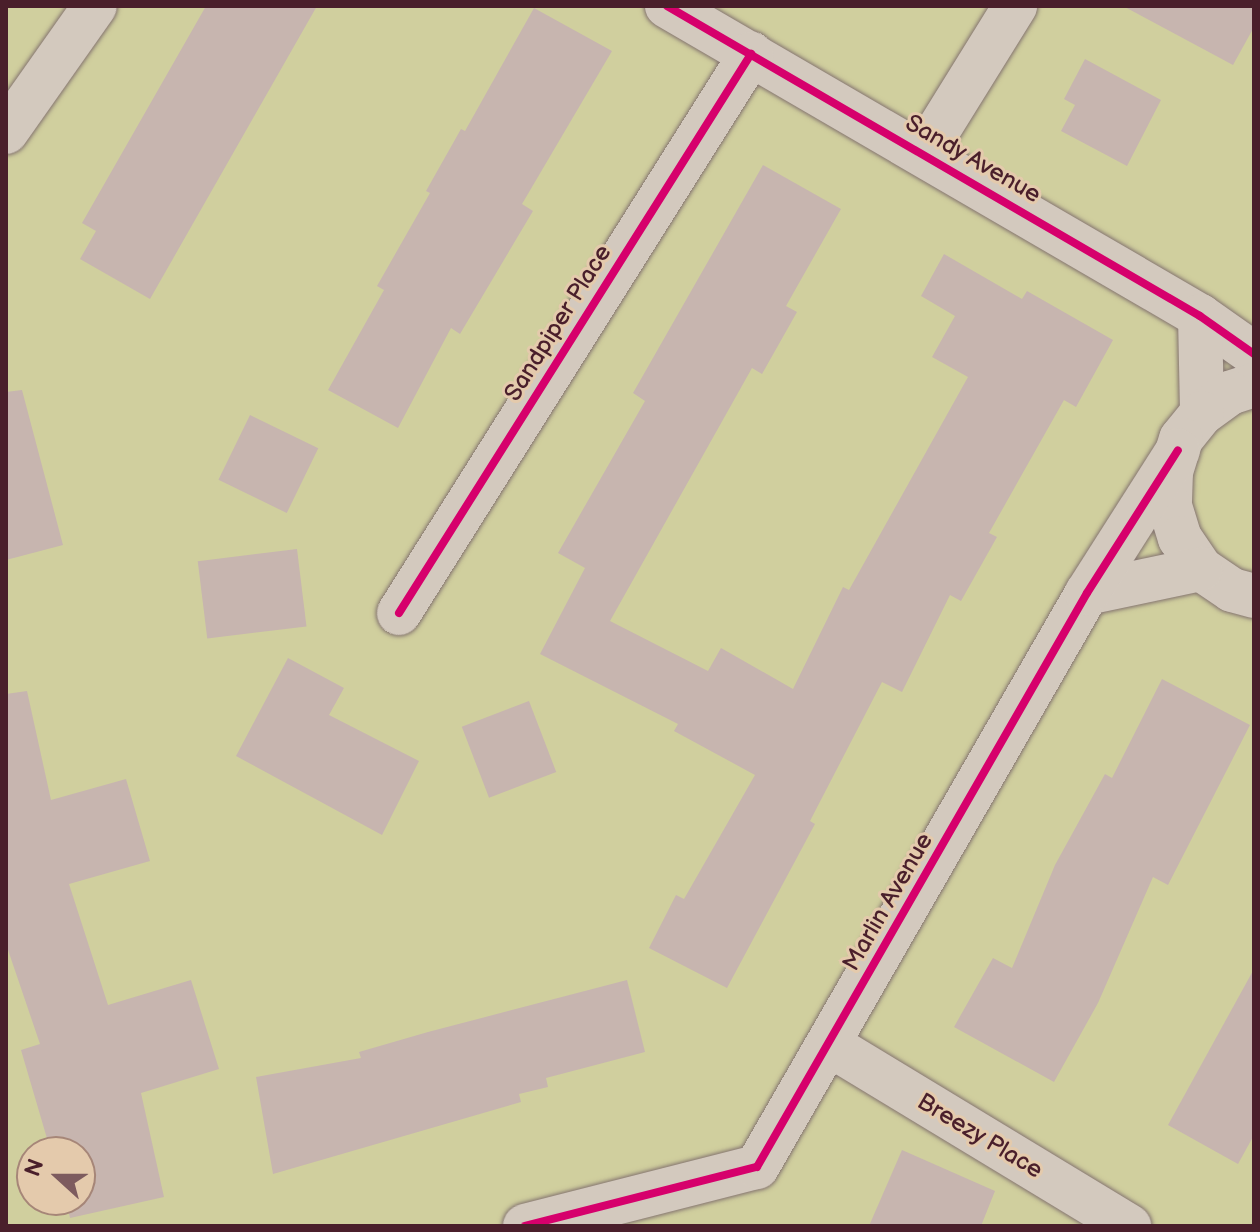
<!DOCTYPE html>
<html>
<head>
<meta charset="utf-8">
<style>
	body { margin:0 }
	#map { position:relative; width:1260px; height:1232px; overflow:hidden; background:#dbcbbc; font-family:"Balsamiq Sans",sans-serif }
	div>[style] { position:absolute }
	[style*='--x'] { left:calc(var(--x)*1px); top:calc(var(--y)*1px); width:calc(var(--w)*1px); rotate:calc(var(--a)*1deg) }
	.green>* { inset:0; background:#d0cf9e }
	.building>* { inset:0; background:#c7b5af; transform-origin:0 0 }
	.roads { filter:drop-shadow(0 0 2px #847470) drop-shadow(0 0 2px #847470) }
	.minor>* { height:44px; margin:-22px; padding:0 22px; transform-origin:22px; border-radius:22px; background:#d3c9be }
	.cycleway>* { height:8px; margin:-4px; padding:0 4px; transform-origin:4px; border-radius:4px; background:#d6006c }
	span { translate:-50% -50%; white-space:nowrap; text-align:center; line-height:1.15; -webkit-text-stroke:6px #e4caac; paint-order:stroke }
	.street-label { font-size:24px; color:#4a1f2b }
	.frame { position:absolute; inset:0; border:8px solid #4a1f2b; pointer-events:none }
	.north { position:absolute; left:16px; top:1136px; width:80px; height:80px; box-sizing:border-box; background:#e4caac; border:2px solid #a68678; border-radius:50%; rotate:291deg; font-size:22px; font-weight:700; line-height:32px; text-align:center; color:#4a1f2b }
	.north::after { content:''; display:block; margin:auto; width:28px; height:36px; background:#7d5b5e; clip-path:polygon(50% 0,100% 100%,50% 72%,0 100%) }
</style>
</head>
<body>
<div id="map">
	<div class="green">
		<div style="clip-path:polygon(evenodd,6px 6px,1254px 6px,1254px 1226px,6px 1226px,6px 6px,32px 1152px,80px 1152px,80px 1200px,32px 1200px,32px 1152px)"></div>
	</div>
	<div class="building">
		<div style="clip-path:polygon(206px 6px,317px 6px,150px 299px,80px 259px,96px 231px,82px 223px)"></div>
		<div style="clip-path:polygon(1123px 6px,1254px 6px,1254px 27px,1233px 65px)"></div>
		<div style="clip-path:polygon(534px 8px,612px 51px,522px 204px,533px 211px,460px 334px,451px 328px,398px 428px,328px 390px,384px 290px,377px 286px,430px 193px,426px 191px,461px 129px,465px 131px)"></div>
		<div style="clip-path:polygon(1085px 59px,1161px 100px,1127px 166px,1061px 131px,1075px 105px,1064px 99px)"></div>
		<div style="clip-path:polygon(763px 165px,841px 209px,786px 306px,797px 312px,762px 374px,752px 368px,610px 621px,708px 671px,721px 648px,793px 689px,843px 587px,849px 590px,968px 377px,932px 357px,955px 316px,921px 296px,944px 254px,1022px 299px,1027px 291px,1113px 340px,1076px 407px,1064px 400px,989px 533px,997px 537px,961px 601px,950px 595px,902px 692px,882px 682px,810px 821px,815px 824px,727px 988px,649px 948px,676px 895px,684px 899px,755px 775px,674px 731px,678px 724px,540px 654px,585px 568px,558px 553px,645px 401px,633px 393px)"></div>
		<div style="clip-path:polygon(22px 390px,63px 545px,6px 560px,6px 392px)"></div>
		<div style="left:250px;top:415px;width:76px;height:72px;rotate:26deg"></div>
		<div style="left:297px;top:549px;width:78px;height:100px;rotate:83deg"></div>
		<div style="clip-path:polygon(288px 658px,344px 688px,329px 715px,419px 761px,382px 835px,236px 756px)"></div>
		<div style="clip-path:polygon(1162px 679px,1250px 725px,1168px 885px,1153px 877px,1098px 1003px,1054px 1082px,954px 1027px,993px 958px,1012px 968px,1055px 865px,1105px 774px,1112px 778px)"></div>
		<div style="clip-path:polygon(27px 691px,51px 800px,126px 779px,150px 861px,69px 884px,108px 1005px,191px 980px,219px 1069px,141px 1093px,164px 1197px,70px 1218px,66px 1200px,80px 1200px,80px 1152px,51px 1152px,21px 1050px,40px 1044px,6px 944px,6px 694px)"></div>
		<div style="left:529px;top:701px;width:76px;height:72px;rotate:69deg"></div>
		<div style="clip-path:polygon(1254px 969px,1254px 1135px,1238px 1164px,1168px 1125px)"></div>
		<div style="clip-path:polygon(627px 980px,645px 1052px,546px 1078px,548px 1087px,519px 1094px,521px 1102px,273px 1174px,256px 1077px,361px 1058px,359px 1052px,428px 1032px)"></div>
		<div style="clip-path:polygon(902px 1150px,995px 1191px,981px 1226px,869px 1226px)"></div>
	</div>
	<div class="roads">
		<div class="minor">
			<div style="--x:667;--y:6;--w:617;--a:30.18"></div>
			<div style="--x:1200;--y:316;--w:66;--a:35.1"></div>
			<div style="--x:6;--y:132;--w:154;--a:-54.8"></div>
			<div style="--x:924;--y:153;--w:173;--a:-58.2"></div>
			<div style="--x:1200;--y:316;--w:97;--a:88.8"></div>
			<div style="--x:1254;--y:385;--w:25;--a:162"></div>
			<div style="--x:1230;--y:393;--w:34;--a:144"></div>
			<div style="--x:1202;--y:413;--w:33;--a:129"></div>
			<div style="--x:1181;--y:439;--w:34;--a:107"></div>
			<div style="--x:1171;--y:472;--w:34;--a:92"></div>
			<div style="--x:1170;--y:506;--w:34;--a:73"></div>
			<div style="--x:1180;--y:538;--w:37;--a:56"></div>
			<div style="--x:1201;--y:569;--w:37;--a:34"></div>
			<div style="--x:1232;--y:590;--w:23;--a:15"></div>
			<div style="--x:1087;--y:593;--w:116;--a:-11.9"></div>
			<div style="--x:399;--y:613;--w:661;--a:-57.8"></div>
			<div style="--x:830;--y:1045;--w:350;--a:31.2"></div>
			<div style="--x:525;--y:1226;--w:239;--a:-14.3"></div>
			<div style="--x:757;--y:1167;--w:662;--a:-60.1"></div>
			<div style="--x:1087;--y:593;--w:169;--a:-57.5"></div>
		</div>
	</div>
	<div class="cycleway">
		<div style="--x:667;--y:6;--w:617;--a:30.18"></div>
		<div style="--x:1200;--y:316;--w:66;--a:35.1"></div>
		<div style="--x:399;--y:613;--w:661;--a:-57.8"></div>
		<div style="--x:525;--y:1226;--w:239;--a:-14.3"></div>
		<div style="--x:757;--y:1167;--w:662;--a:-60.1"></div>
		<div style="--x:1087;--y:593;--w:169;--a:-57.5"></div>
	</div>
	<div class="street-label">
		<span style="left:973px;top:159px;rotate:30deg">Sandy Avenue</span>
		<span style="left:558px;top:323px;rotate:-58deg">Sandpiper Place</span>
		<span style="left:888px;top:902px;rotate:-60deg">Marlin Avenue</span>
		<span style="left:980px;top:1136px;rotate:31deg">Breezy Place</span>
	</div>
	<div class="frame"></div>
	<div class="north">N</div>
</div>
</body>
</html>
